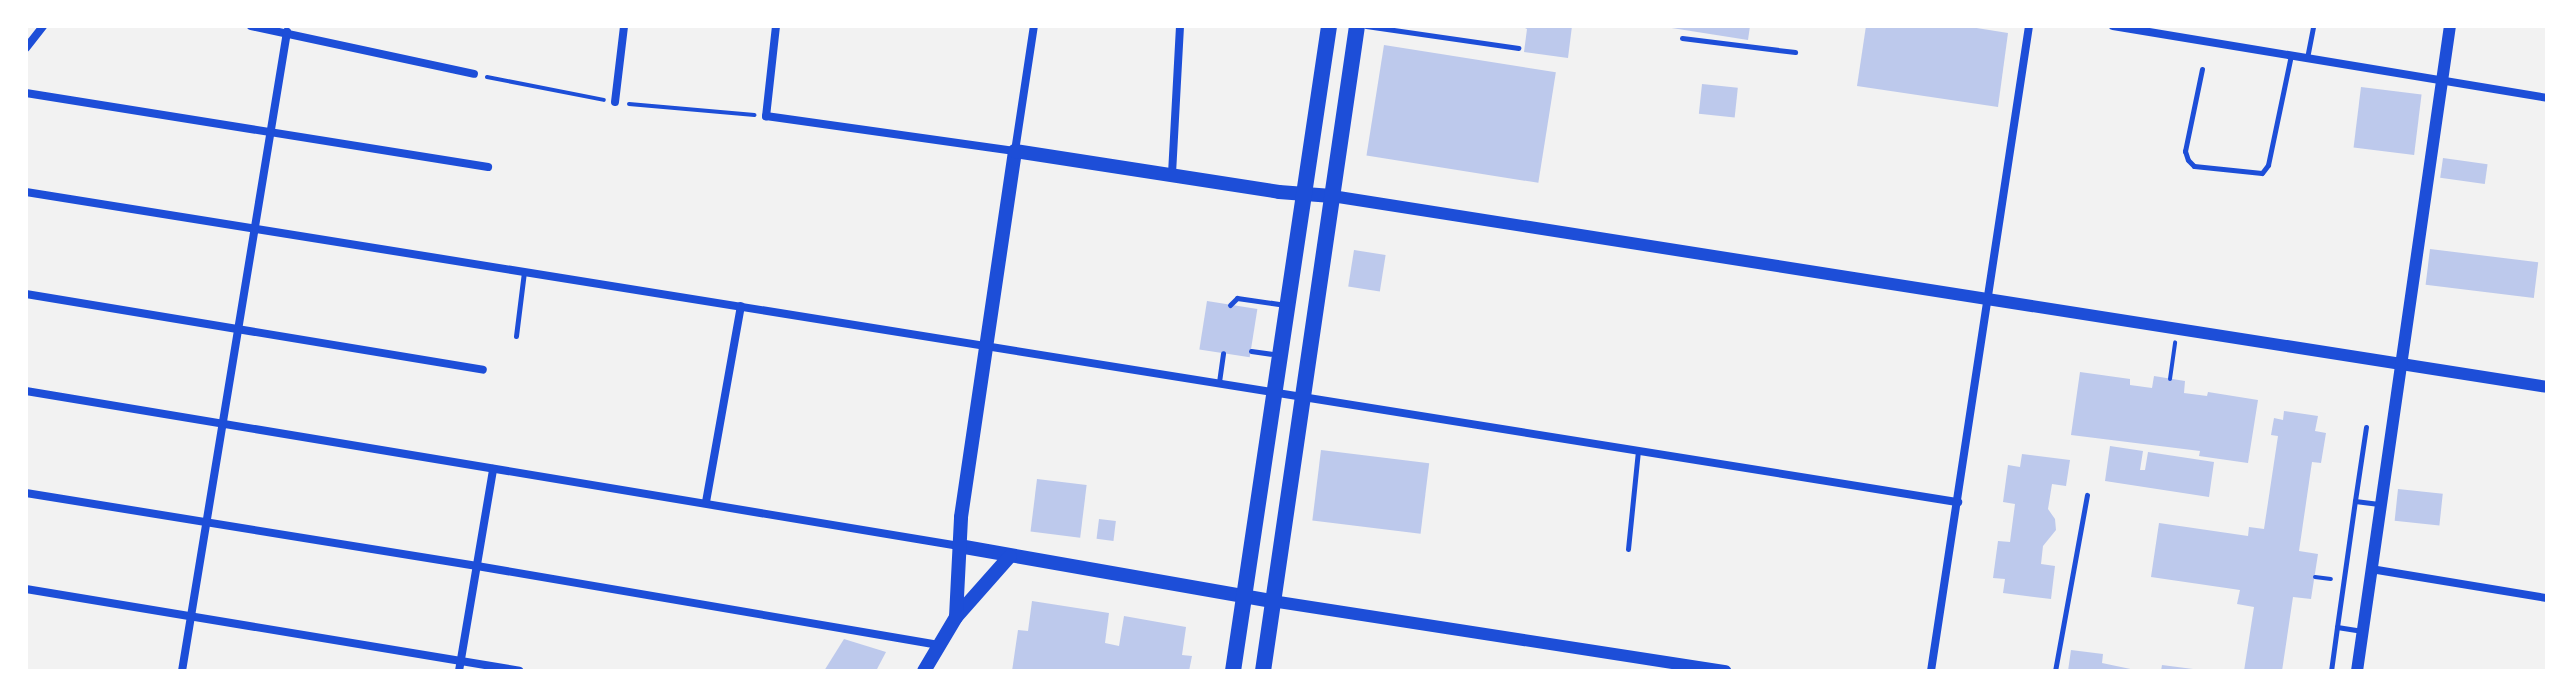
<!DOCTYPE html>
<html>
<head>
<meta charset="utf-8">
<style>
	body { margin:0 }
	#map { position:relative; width:2573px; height:697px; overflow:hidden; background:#f2f2f2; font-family:Montserrat,sans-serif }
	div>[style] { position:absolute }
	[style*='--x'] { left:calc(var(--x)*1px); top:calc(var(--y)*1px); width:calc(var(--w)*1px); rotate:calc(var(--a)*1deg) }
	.building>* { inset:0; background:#bdc9ec; transform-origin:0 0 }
	.path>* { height:4px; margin:-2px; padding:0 2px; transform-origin:2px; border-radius:2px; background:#1d4ed8 }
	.service>* { height:5px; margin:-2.5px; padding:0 2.5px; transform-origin:2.5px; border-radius:2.5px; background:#1d4ed8 }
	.minor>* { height:8px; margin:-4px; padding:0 4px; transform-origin:4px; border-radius:4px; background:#1d4ed8 }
	.tertiary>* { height:12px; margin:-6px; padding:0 6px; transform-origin:6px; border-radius:6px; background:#1d4ed8 }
	.secondary>* { height:14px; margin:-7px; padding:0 7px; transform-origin:7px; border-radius:7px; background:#1d4ed8 }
	.primary>* { height:16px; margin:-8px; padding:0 8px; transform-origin:8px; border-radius:8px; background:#1d4ed8 }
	span { translate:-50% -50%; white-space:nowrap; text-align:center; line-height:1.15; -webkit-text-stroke:6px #fff; paint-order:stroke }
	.frame { position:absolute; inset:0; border:28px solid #fff; pointer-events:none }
</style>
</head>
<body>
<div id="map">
	<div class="building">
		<div style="clip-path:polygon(1521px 26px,1572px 26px,1568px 58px,1524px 52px,1527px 29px)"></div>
		<div style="clip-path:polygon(1659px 26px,1750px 26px,1748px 40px)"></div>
		<div style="clip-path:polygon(1866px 26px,1964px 26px,2008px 33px,1998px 107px,1857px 86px)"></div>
		<div style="left:1384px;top:45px;width:174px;height:112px;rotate:9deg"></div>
		<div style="left:1702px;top:84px;width:36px;height:30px;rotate:6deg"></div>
		<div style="left:2361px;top:87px;width:61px;height:61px;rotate:7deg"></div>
		<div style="left:2443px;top:158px;width:45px;height:20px;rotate:8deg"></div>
		<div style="left:2430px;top:249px;width:109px;height:36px;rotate:7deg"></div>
		<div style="left:1354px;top:250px;width:32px;height:37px;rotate:9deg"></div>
		<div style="left:1207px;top:301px;width:51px;height:49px;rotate:9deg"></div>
		<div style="clip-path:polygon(2080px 372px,2130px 379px,2130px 385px,2152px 388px,2154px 376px,2185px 381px,2184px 393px,2207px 396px,2208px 392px,2258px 400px,2248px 463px,2199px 456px,2200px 451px,2071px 435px)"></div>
		<div style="clip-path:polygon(2284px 411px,2318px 416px,2315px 431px,2326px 433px,2321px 463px,2312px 462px,2299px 551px,2318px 554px,2311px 599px,2293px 597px,2282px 671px,2244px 671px,2254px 607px,2237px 604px,2240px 590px,2151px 577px,2159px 523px,2248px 536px,2249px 527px,2264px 529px,2278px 436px,2271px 435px,2274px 418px,2283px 420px)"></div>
		<div style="clip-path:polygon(2110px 446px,2143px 451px,2140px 470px,2145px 470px,2148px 452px,2214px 462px,2209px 497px,2105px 481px)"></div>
		<div style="left:1321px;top:450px;width:109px;height:71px;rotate:7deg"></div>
		<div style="clip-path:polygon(2022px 454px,2070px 460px,2066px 486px,2052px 484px,2048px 509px,2055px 519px,2056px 530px,2043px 546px,2041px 564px,2055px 566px,2051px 599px,2003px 593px,2005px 579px,1993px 578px,1998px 541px,2010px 542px,2015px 504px,2003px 502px,2008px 465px,2020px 467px)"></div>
		<div style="left:1037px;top:479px;width:50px;height:53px;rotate:7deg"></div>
		<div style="left:2398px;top:489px;width:45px;height:32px;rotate:6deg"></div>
		<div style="left:1099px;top:519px;width:17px;height:20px;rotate:7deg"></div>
		<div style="clip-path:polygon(1032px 601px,1109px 613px,1105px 643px,1119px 646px,1124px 616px,1186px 627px,1182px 655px,1192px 656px,1189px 671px,1012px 671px,1018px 630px,1028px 631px)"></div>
		<div style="clip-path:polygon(844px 639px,886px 652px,876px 671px,824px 671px)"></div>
		<div style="clip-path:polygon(2071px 650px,2103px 654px,2102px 663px,2140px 671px,2068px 671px)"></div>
		<div style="clip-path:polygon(2162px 665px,2193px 669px,2193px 671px,2161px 671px)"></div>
	</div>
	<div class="path">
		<div style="--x:487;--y:77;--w:119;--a:11.1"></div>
		<div style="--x:629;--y:104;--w:126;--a:5"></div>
		<div style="--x:2170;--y:379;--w:37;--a:-82"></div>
		<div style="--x:2315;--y:577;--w:16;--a:7"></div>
	</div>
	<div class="service">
		<div style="--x:1366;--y:26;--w:154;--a:8.2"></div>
		<div style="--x:1682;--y:38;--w:114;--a:7.1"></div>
		<div style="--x:2307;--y:58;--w:33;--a:-79"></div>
		<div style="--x:2202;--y:69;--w:84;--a:101.7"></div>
		<div style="--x:2185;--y:151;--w:9;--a:72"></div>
		<div style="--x:2188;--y:160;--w:8;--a:45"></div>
		<div style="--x:2194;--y:166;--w:68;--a:5.9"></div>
		<div style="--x:2262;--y:173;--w:10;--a:-53"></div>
		<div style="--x:2268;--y:165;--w:112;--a:-78.2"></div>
		<div style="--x:1230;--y:305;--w:10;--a:-45"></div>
		<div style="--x:1237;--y:298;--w:49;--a:8.1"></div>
		<div style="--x:516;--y:336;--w:64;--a:-82.9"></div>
		<div style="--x:1251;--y:351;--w:27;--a:8"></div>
		<div style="--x:1219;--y:382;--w:29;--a:-82"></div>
		<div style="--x:2366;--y:427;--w:75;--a:98.5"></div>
		<div style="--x:2355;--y:501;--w:24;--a:7"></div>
		<div style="--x:1628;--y:549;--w:99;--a:-84.2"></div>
		<div style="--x:2337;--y:627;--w:127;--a:-81.9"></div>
		<div style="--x:2055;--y:671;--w:179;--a:-79.7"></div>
		<div style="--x:2331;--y:671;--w:44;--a:-82.2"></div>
		<div style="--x:2337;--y:627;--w:24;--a:9"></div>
	</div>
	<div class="minor">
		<div style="--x:251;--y:26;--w:228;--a:12.1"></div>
		<div style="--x:776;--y:26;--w:91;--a:96.3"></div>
		<div style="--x:766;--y:116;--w:251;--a:8"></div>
		<div style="--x:1015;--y:151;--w:126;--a:-81.4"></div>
		<div style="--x:2113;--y:26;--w:440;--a:9.4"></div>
		<div style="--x:26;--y:48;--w:28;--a:-52"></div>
		<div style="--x:26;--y:93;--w:468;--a:9.1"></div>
		<div style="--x:615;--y:102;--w:77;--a:-83.2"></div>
		<div style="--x:1172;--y:174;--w:148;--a:-86.9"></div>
		<div style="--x:26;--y:192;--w:1957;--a:9.12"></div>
		<div style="--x:26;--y:294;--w:463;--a:9.4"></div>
		<div style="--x:26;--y:391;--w:946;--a:9.43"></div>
		<div style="--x:26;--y:493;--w:457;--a:9.2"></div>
		<div style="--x:477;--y:566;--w:470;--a:9.7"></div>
		<div style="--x:706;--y:502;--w:199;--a:-79.9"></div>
		<div style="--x:2371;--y:569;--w:178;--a:9.4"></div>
		<div style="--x:26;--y:589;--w:500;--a:9.4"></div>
		<div style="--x:182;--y:671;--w:648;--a:-80.67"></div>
		<div style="--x:459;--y:671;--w:205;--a:-80.4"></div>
		<div style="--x:1931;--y:671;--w:652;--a:-81.36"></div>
	</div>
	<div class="tertiary">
		<div style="--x:1332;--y:196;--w:1230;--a:8.93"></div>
		<div style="--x:1272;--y:601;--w:459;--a:8.8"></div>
		<div style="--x:2357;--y:671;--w:652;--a:-81.8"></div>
	</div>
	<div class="secondary">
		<div style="--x:959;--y:546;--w:318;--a:10"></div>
		<div style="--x:956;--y:617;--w:81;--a:-48.5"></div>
		<div style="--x:924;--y:671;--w:63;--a:-59.3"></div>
		<div style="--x:956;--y:617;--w:100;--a:-87.1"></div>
		<div style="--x:961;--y:517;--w:370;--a:-81.6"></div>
		<div style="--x:1015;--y:151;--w:267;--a:8.8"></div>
		<div style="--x:1279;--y:192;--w:53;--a:4.3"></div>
	</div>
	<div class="primary">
		<div style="--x:1233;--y:671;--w:652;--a:-81.53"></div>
		<div style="--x:1263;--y:671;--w:652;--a:-81.71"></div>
	</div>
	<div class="frame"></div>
</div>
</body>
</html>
